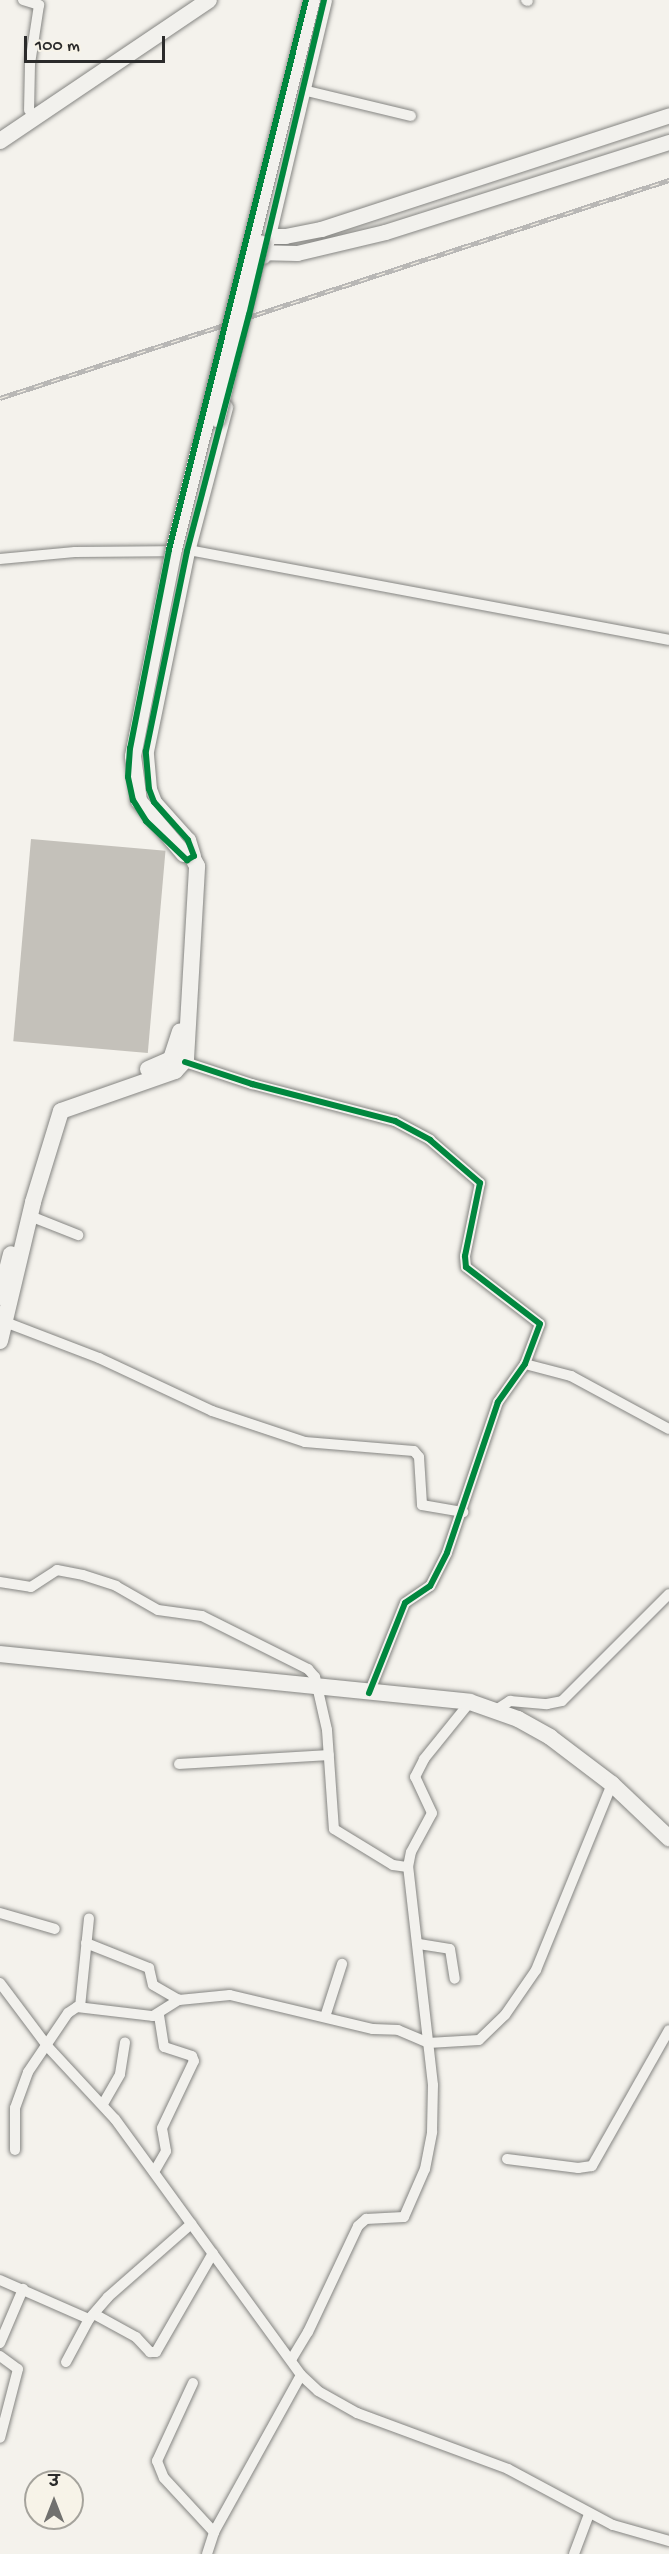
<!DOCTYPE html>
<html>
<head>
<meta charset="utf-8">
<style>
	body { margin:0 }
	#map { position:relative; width:669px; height:2554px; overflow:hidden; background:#f4f2ec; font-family:"Gochi Hand","Playpen Sans Deva",sans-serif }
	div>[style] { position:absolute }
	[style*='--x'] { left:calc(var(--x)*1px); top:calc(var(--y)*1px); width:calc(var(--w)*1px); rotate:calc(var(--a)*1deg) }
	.water>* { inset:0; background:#c4c1ba; transform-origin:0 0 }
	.roads { filter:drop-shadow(0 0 2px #858582) drop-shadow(0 0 2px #858582) }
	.street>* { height:10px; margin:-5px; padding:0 5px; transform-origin:5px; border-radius:5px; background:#f2f1ed }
	.secondary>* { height:15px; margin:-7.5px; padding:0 7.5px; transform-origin:7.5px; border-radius:7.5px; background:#f2f1ed }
	.primary>* { height:16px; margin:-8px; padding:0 8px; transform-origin:8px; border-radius:8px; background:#f2f1ed }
	.rail>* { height:5px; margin-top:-2.5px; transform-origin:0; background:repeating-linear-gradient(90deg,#f7f3e8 0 9px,#b8b7b5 0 18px); box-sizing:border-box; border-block:2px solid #b8b7b5 }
	.bridges { filter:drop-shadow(0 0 2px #858582) drop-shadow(0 0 2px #858582) }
	.primary-bridge>* { height:16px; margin:-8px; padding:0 8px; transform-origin:8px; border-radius:8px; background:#f2f1ed }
	.cycleway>* { height:6px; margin:-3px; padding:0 3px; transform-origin:3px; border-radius:3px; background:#00873e }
	span { translate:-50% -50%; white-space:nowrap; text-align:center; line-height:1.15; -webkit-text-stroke:4.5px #f7f3e8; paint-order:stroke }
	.north { position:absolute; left:24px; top:2470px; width:60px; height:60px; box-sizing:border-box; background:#f7f3e8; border:2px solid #a5a39c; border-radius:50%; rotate:0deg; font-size:16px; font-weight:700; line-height:24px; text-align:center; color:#2b2b2b }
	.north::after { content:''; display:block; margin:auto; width:21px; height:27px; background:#71716f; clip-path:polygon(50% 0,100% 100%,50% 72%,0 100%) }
	.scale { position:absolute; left:24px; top:36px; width:141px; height:27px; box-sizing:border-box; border:3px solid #2b2b2b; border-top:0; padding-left:8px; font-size:18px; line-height:21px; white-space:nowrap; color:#2b2b2b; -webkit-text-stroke:4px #f7f3e8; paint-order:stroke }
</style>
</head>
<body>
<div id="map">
	<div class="water">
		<div style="left:31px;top:839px;width:135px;height:203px;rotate:5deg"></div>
	</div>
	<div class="roads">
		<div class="street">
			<div style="--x:23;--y:0;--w:17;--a:17"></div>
			<div style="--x:39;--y:5;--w:60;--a:98.7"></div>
			<div style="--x:30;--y:64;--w:46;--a:91.2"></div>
			<div style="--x:526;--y:0;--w:2;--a:27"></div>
			<div style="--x:303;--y:90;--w:111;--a:13.5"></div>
			<div style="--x:0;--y:559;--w:75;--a:-5.3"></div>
			<div style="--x:75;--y:552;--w:119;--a:-0.5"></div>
			<div style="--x:194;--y:551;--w:483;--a:10.6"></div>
			<div style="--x:185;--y:1062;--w:71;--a:18.2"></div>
			<div style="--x:252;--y:1084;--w:148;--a:14.5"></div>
			<div style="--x:395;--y:1121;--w:40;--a:28"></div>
			<div style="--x:430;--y:1140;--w:66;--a:40.7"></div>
			<div style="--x:480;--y:1183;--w:75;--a:101.6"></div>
			<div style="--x:465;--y:1256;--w:11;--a:85"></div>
			<div style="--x:466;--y:1267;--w:93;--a:37.6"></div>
			<div style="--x:540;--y:1324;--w:43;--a:110.6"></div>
			<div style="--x:525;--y:1364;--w:47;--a:125.4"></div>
			<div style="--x:498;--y:1402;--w:159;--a:108.7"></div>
			<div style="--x:447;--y:1553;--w:37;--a:117"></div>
			<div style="--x:430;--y:1586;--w:30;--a:146"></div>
			<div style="--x:405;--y:1603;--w:97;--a:111.8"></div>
			<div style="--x:30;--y:1216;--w:52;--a:21.6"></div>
			<div style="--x:5;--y:1322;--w:101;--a:21"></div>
			<div style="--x:99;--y:1358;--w:125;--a:25.1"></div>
			<div style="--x:212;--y:1411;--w:98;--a:18.4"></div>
			<div style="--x:305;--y:1442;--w:109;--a:4.7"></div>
			<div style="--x:414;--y:1451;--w:8;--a:50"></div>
			<div style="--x:419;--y:1457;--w:48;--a:86.4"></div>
			<div style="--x:422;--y:1505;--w:42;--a:9.7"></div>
			<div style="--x:525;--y:1364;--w:48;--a:14.6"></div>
			<div style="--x:571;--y:1376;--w:111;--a:28.4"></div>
			<div style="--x:0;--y:1582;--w:31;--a:9"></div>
			<div style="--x:31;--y:1587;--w:31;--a:-33"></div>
			<div style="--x:57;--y:1570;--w:26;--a:11"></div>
			<div style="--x:83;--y:1575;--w:35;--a:18"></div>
			<div style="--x:116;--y:1586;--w:48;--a:29.7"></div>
			<div style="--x:158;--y:1610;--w:44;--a:7.8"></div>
			<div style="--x:202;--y:1616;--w:119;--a:26.6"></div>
			<div style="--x:308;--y:1669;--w:11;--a:49"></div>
			<div style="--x:315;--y:1677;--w:54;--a:77.2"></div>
			<div style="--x:327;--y:1730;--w:99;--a:86"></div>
			<div style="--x:334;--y:1829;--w:69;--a:31.4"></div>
			<div style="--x:393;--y:1865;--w:15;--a:8"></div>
			<div style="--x:496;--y:1710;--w:17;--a:-33"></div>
			<div style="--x:510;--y:1701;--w:37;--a:5"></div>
			<div style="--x:547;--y:1704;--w:15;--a:-11"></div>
			<div style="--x:562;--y:1701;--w:151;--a:-45"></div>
			<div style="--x:179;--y:1764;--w:150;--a:-3.4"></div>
			<div style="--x:0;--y:1913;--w:57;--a:16.2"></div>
			<div style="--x:86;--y:1943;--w:68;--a:21.6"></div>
			<div style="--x:149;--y:1968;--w:17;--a:77"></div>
			<div style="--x:153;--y:1985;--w:30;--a:30"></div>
			<div style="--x:419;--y:1944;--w:31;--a:9"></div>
			<div style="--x:450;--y:1949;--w:30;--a:81"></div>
			<div style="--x:0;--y:1983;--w:80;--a:53.1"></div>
			<div style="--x:48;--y:2047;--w:98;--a:47.1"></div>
			<div style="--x:115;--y:2119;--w:316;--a:54"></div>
			<div style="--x:301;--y:2375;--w:23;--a:43"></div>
			<div style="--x:318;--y:2391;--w:45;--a:29.4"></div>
			<div style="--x:357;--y:2413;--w:161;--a:20.3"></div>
			<div style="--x:508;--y:2469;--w:119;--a:28.1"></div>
			<div style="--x:613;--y:2525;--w:58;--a:15.9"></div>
			<div style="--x:80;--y:2007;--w:89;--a:-84.2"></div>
			<div style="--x:325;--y:2017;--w:56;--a:-72.2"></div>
			<div style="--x:103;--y:2104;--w:34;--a:-60"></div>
			<div style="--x:120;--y:2074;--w:32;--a:-81"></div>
			<div style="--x:15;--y:2150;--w:42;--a:-90"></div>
			<div style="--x:15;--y:2108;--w:38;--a:-70"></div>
			<div style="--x:28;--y:2072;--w:71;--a:-55.9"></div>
			<div style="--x:68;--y:2013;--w:11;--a:-34"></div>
			<div style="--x:77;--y:2007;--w:77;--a:6.8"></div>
			<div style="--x:153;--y:2016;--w:31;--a:-32"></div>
			<div style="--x:179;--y:2000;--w:51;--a:-5.6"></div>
			<div style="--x:230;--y:1995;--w:147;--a:13.4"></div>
			<div style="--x:373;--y:2029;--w:25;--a:2"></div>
			<div style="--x:398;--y:2030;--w:33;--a:23"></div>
			<div style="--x:428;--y:2043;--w:51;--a:-3.4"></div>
			<div style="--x:479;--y:2040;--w:36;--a:-44"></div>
			<div style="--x:505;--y:2015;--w:55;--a:-55.4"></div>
			<div style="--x:536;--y:1970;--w:201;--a:-67.8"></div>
			<div style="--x:507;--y:2159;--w:72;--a:7.2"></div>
			<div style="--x:578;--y:2168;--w:14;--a:-8"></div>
			<div style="--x:592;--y:2166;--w:156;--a:-60.5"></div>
			<div style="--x:154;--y:2172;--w:24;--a:-60"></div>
			<div style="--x:166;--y:2151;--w:23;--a:-100"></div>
			<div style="--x:162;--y:2128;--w:74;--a:-64.5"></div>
			<div style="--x:194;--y:2061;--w:5;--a:-112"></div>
			<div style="--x:192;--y:2056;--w:29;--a:-162"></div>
			<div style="--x:164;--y:2047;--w:33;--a:-99"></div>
			<div style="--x:0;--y:2280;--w:97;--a:23.7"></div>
			<div style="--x:94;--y:2314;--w:48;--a:28.7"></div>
			<div style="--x:136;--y:2337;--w:21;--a:47"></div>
			<div style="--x:150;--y:2352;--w:6;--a:0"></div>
			<div style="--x:156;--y:2352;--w:114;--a:-60.1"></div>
			<div style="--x:0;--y:2343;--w:59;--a:-66.9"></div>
			<div style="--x:0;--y:2356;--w:22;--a:36"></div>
			<div style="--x:18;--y:2369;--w:71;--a:104.6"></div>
			<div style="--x:291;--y:2360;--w:33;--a:-59"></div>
			<div style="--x:308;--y:2332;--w:117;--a:-64.7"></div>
			<div style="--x:358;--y:2226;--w:11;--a:-41"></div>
			<div style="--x:366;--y:2219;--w:38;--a:-3"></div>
			<div style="--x:404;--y:2217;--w:52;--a:-66.4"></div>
			<div style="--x:425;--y:2169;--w:38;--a:-79"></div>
			<div style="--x:432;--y:2132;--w:47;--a:-88.8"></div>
			<div style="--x:433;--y:2085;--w:219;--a:-96.5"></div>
			<div style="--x:408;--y:1867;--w:15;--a:-79"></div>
			<div style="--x:411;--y:1852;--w:44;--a:-61.7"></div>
			<div style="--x:432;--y:1813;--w:40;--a:-115"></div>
			<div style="--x:415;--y:1777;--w:20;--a:-63"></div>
			<div style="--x:424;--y:1759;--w:73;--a:-51.1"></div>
			<div style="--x:66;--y:2362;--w:49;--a:-61.9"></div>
			<div style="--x:89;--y:2319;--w:29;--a:-49"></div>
			<div style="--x:108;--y:2297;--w:111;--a:-41.3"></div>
			<div style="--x:193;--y:2383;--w:86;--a:114.8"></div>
			<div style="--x:157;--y:2461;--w:18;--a:68"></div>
			<div style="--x:164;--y:2478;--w:74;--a:47.2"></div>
			<div style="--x:207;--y:2554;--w:23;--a:-72"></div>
			<div style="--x:214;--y:2532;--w:179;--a:-61"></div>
			<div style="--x:574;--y:2554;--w:43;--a:-69.4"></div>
		</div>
		<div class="secondary">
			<div style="--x:259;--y:236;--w:26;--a:0"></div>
			<div style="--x:285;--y:236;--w:37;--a:-11"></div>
			<div style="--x:321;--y:229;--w:366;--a:-18.1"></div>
			<div style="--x:254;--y:252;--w:43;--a:1.3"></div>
			<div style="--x:297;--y:253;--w:90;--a:-13.4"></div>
			<div style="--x:385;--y:232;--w:298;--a:-17.6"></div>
			<div style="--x:263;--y:256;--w:263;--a:-76.6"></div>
			<div style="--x:193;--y:856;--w:17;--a:-107"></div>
			<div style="--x:188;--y:840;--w:51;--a:-131.8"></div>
			<div style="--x:154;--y:802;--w:14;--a:-111"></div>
			<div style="--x:149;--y:789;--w:38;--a:-95"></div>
			<div style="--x:146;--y:751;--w:204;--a:-78.4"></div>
			<div style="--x:187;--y:551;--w:149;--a:-75.2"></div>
		</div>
		<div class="primary">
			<div style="--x:0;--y:141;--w:252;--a:-34"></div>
			<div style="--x:148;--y:1069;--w:25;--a:-23"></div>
			<div style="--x:171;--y:1059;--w:29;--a:-72"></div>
			<div style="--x:0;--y:1297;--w:44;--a:-75.7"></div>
			<div style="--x:0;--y:1341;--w:143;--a:-76.6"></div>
			<div style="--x:33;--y:1202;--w:95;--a:-72.9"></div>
			<div style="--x:61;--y:1111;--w:121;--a:-19.3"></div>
			<div style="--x:175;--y:1071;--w:16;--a:-47"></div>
			<div style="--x:186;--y:1059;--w:193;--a:-86.7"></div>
			<div style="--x:197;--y:866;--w:21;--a:-118"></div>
			<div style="--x:0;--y:1654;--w:472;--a:5.8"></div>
			<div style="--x:470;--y:1702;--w:51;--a:19.5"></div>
			<div style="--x:518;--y:1719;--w:37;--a:29"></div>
			<div style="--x:550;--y:1737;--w:78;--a:37.2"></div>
			<div style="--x:612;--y:1784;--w:79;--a:43.5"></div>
		</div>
	</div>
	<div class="rail">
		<div style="--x:0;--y:398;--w:704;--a:-18.05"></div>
	</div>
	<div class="bridges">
		<div class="primary-bridge">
			<div style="--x:217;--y:419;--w:181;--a:-76"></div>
			<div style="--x:184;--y:854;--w:70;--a:-130.3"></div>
			<div style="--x:139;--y:801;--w:45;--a:-97.6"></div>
			<div style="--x:133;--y:756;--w:211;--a:-78.8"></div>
			<div style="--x:174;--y:549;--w:566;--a:-75.89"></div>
		</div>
	</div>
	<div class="cycleway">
		<div style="--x:306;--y:0;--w:567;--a:103.99"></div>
		<div style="--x:169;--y:550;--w:202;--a:101.1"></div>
		<div style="--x:130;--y:748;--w:29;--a:94"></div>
		<div style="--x:128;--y:777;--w:24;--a:78"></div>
		<div style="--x:133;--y:800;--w:25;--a:58"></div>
		<div style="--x:146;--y:821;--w:57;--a:43.6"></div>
		<div style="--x:187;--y:860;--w:8;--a:-30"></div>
		<div style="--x:194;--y:856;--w:17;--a:-111"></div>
		<div style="--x:188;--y:840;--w:51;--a:-131.8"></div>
		<div style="--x:154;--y:802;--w:14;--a:-111"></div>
		<div style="--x:149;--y:789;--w:38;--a:-95"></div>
		<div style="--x:146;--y:751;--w:204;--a:-78.4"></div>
		<div style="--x:187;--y:551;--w:244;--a:-75.3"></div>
		<div style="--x:249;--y:315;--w:324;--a:-76.6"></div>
		<div style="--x:185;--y:1062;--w:71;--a:18.2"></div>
		<div style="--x:252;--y:1084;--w:148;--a:14.5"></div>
		<div style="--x:395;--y:1121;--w:40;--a:28"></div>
		<div style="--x:430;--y:1140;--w:66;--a:40.7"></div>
		<div style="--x:480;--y:1183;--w:75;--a:101.6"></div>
		<div style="--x:465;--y:1256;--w:11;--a:85"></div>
		<div style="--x:466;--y:1267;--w:93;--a:37.6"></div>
		<div style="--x:540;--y:1324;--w:43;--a:110.6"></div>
		<div style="--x:525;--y:1364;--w:47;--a:125.4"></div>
		<div style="--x:498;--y:1402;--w:159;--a:108.7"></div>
		<div style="--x:447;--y:1553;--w:37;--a:117"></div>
		<div style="--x:430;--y:1586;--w:30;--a:146"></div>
		<div style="--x:405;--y:1603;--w:97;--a:111.8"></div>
	</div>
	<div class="north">उ</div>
	<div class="scale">100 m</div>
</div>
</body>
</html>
